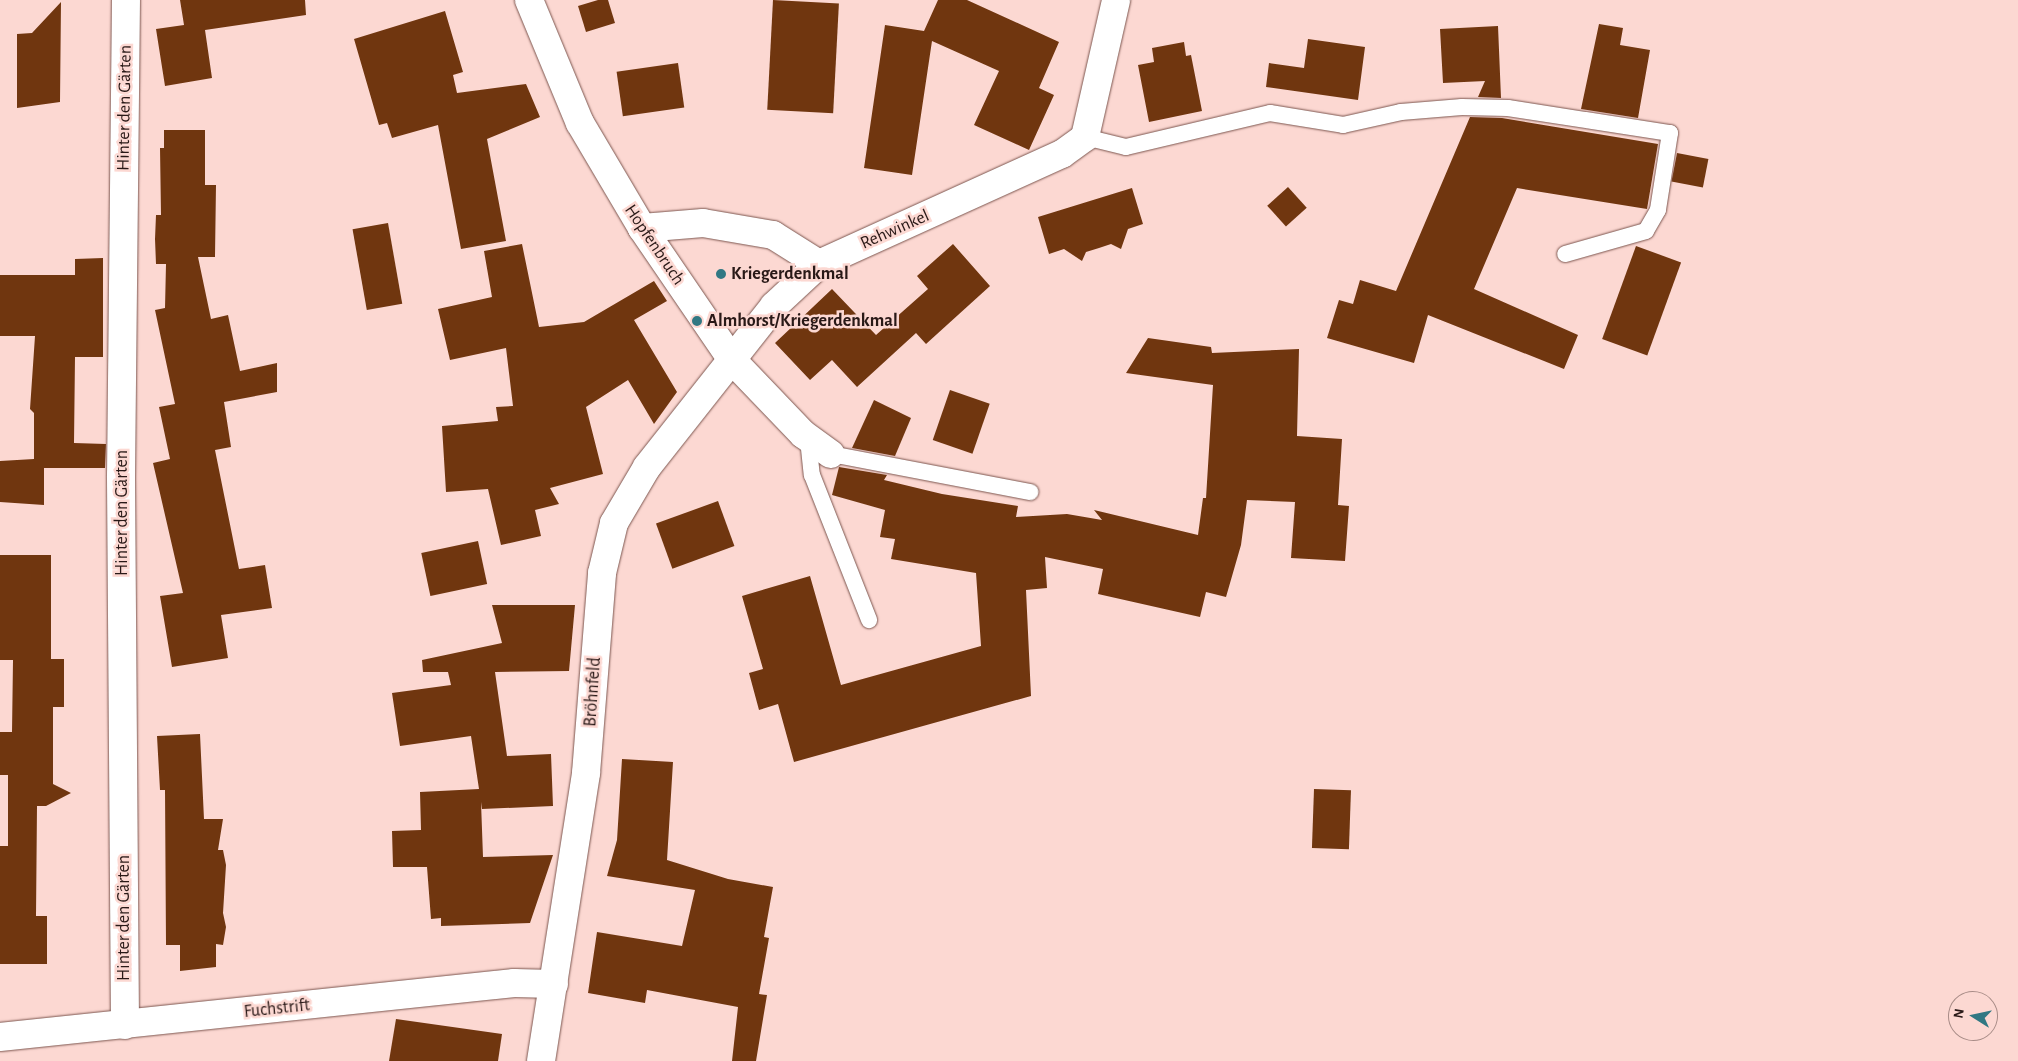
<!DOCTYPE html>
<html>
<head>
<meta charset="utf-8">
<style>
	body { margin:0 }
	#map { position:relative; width:2018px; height:1061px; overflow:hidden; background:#fcd8d2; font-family:"Alegreya Sans",sans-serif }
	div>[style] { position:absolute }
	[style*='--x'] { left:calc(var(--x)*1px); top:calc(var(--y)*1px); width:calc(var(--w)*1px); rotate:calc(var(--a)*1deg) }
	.building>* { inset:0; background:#70360f; transform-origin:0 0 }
	.roads { filter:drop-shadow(0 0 1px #7c564f) drop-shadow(0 0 1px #7c564f) }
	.service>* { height:16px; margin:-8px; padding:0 8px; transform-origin:8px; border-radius:8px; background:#fff }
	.minor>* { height:28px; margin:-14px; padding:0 14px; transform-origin:14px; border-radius:14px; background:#fff }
	.dots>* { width:14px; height:14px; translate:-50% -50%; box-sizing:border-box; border:2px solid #fcd8d2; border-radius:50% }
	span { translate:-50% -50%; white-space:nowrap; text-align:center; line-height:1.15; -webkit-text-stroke:5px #fcd8d2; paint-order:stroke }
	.street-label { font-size:18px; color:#291917 }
	.poi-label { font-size:18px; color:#291917; font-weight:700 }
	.left { translate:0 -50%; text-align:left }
	.north { position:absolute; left:1948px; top:991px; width:50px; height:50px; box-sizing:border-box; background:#fcd8d2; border:1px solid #a88c87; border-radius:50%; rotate:280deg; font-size:14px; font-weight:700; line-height:20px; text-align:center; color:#291917 }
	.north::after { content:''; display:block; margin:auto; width:18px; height:22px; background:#317883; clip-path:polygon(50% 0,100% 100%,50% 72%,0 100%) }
</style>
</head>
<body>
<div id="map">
	<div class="building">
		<div style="clip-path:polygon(180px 0,305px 0,306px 15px,205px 30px,212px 78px,165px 86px,156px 29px,184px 25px)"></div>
		<div style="clip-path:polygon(598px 0,608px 0,615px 23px,586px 32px,578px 6px)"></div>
		<div style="left:773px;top:0;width:66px;height:110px;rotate:3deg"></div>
		<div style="clip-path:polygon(938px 0,967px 0,1059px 42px,1039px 88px,1054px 95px,1029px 150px,974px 125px,999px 71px,932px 41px,912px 175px,864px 168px,885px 25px,924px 31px)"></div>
		<div style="clip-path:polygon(61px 2px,60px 102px,17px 108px,17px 34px,32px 33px)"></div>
		<div style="clip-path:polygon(445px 11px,463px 72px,453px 75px,457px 93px,526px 84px,540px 117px,487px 139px,506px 241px,461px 249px,438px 125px,392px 138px,387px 123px,379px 125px,354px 39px)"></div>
		<div style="clip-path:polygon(1599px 24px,1623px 28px,1620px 45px,1650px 50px,1638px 118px,1581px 109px)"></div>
		<div style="clip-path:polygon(1498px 26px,1501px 98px,1478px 97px,1485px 81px,1443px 83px,1440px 29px)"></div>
		<div style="clip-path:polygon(1308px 39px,1365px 47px,1358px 100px,1266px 87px,1269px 63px,1304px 68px)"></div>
		<div style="clip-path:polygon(1184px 42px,1186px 56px,1191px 55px,1202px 111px,1149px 122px,1138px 65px,1154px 62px,1152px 48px)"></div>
		<div style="left:678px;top:63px;width:45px;height:62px;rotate:82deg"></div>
		<div style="clip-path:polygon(1470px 117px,1502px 118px,1658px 144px,1647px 209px,1517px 188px,1474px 289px,1578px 335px,1564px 369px,1428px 315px,1414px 363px,1327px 338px,1339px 300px,1353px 304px,1360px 280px,1396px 291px)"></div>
		<div style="clip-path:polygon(164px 130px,205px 130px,205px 185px,216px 185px,215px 257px,198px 257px,211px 319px,228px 315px,240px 371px,277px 363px,277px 392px,224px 402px,231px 447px,215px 450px,239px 569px,265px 565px,272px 608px,221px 615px,228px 658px,172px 667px,160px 596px,183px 593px,153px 463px,170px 459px,159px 407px,175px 404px,155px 310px,165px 308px,166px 264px,156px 264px,155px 239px,156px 215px,161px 215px,160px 148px,164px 148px)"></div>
		<div style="left:1677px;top:153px;width:32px;height:29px;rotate:11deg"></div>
		<div style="left:1288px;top:187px;width:28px;height:28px;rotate:48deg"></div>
		<div style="clip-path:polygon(1132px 188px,1143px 224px,1128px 229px,1121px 249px,1111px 244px,1099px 248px,1086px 252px,1082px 261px,1064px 249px,1049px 254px,1038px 217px)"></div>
		<div style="left:388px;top:223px;width:82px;height:36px;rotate:80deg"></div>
		<div style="clip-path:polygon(522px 244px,539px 327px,584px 322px,654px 281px,667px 301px,634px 320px,677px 392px,654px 424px,628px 380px,586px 407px,603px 474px,550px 488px,559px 504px,535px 510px,541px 536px,501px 545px,488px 489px,446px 492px,442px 426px,498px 421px,496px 407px,513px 406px,506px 348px,450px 360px,438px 309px,492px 297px,484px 251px)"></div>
		<div style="clip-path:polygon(953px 244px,990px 286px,926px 344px,916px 333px,857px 387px,832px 360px,810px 380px,775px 343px,832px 289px,876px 335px,928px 289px,917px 276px)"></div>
		<div style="left:1636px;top:246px;width:48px;height:99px;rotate:20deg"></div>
		<div style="clip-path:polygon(103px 258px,103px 357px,75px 357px,74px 443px,106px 444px,105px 468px,44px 468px,44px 505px,0 502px,0 461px,34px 459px,34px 413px,30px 409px,35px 336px,0 336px,0 275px,75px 275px,75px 259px)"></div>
		<div style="clip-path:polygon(1148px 338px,1211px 347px,1212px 353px,1299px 349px,1297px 436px,1342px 439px,1338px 505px,1349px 506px,1345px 561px,1291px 558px,1295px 502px,1247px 500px,1241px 545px,1226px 597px,1206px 592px,1200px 617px,1098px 594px,1103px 569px,1045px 557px,1047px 588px,1026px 590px,1031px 696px,794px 762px,778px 704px,759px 710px,749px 673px,763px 669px,742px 596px,810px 576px,841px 685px,981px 646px,976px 573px,891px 559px,895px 539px,880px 537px,885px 510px,832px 495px,839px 467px,887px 475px,884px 480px,942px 494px,1018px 506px,1016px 517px,1067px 514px,1102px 520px,1094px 510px,1198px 535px,1203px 498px,1206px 498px,1213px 385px,1126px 373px)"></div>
		<div style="left:950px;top:390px;width:42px;height:53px;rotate:19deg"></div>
		<div style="clip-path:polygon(874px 400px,911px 418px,895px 456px,852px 448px)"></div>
		<div style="left:718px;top:501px;width:48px;height:66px;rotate:70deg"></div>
		<div style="left:478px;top:541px;width:44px;height:58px;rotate:78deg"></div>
		<div style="clip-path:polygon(0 555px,51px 555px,51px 659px,64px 659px,64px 707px,53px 707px,53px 784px,71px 793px,46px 806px,37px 806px,36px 916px,47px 916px,47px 964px,0 964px,0 846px,8px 846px,8px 775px,0 775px,0 732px,12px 732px,13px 660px,0 660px)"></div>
		<div style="clip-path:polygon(492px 605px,575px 605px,569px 671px,495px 672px,507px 756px,551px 754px,553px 806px,482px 809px,481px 802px,483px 857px,553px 855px,530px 923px,441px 926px,441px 918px,431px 919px,427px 867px,393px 867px,392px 831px,421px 830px,420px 792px,479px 789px,471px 736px,400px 746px,392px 693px,451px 685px,448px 672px,423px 672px,422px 660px,502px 643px)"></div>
		<div style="clip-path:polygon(200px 734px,204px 819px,223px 819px,218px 850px,223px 850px,226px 865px,223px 913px,226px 927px,223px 945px,216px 944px,216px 967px,180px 971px,180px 945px,166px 945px,165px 790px,160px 790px,157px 736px)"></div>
		<div style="clip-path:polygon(622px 759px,673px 762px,667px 860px,728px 879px,773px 887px,764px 937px,769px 938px,759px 994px,767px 995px,756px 1061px,732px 1061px,738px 1007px,647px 990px,645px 1003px,588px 993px,597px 932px,682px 946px,695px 890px,607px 876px,617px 840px)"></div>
		<div style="left:1314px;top:789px;width:37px;height:59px;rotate:2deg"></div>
		<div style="clip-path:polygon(396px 1019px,502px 1034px,498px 1061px,389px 1061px)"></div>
	</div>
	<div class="roads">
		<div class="service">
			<div style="--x:1085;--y:137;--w:42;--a:13.7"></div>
			<div style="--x:1126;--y:147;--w:148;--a:-13.3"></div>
			<div style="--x:1270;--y:113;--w:74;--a:9.3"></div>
			<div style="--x:1343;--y:125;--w:59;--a:-12.6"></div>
			<div style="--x:1401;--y:112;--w:61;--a:-4.7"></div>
			<div style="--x:1462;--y:107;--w:46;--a:1.2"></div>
			<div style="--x:1508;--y:108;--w:164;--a:8.8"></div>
			<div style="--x:1670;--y:133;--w:78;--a:98.9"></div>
			<div style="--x:1658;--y:210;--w:24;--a:120"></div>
			<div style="--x:1646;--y:231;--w:84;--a:164.1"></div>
			<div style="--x:808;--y:439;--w:36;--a:84"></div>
			<div style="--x:812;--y:475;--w:156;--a:68.5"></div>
			<div style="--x:831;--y:454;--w:203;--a:10.8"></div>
		</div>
		<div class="minor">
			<div style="--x:529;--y:0;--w:133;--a:67.5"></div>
			<div style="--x:580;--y:123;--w:122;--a:59.4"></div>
			<div style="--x:642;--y:228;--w:160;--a:55.7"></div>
			<div style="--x:732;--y:360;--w:103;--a:46.2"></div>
			<div style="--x:803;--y:434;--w:34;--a:36"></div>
			<div style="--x:642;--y:228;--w:61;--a:-4.7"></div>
			<div style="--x:703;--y:223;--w:71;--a:9.7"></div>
			<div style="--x:773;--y:235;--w:54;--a:32.2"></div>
			<div style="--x:125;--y:1025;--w:549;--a:-90.42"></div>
			<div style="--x:121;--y:476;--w:476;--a:-89.4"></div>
			<div style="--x:0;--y:1037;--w:517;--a:-6"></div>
			<div style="--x:514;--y:983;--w:40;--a:1.4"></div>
			<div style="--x:541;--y:1061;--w:291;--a:-81.1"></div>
			<div style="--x:586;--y:773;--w:201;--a:-85.4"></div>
			<div style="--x:602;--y:573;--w:51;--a:-76.5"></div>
			<div style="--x:614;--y:523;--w:65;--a:-59.5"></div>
			<div style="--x:647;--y:467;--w:205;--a:-51.7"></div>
			<div style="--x:774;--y:306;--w:62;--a:-43"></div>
			<div style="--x:819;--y:264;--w:267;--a:-24.4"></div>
			<div style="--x:1062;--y:154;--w:29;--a:-36"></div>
			<div style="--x:1085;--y:137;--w:140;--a:-77.2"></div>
		</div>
	</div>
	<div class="dots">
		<div style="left:721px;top:274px;background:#317883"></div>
		<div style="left:697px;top:321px;background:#317883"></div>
	</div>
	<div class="street-label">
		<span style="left:125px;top:108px;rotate:-89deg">Hinter den Gärten</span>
		<span style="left:895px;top:230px;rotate:-24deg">Rehwinkel</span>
		<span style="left:654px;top:245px;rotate:56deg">Hopfenbruch</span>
		<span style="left:122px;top:513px;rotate:-90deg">Hinter den Gärten</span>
		<span style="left:593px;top:692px;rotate:-86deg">Bröhnfeld</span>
		<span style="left:124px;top:918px;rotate:-90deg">Hinter den Gärten</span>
		<span style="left:277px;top:1009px;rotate:-6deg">Fuchstrift</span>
	</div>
	<div class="poi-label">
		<span class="left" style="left:731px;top:274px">Kriegerdenkmal</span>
		<span class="left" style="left:707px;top:321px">Almhorst/Kriegerdenkmal</span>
	</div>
	<div class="north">N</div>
</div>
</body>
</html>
